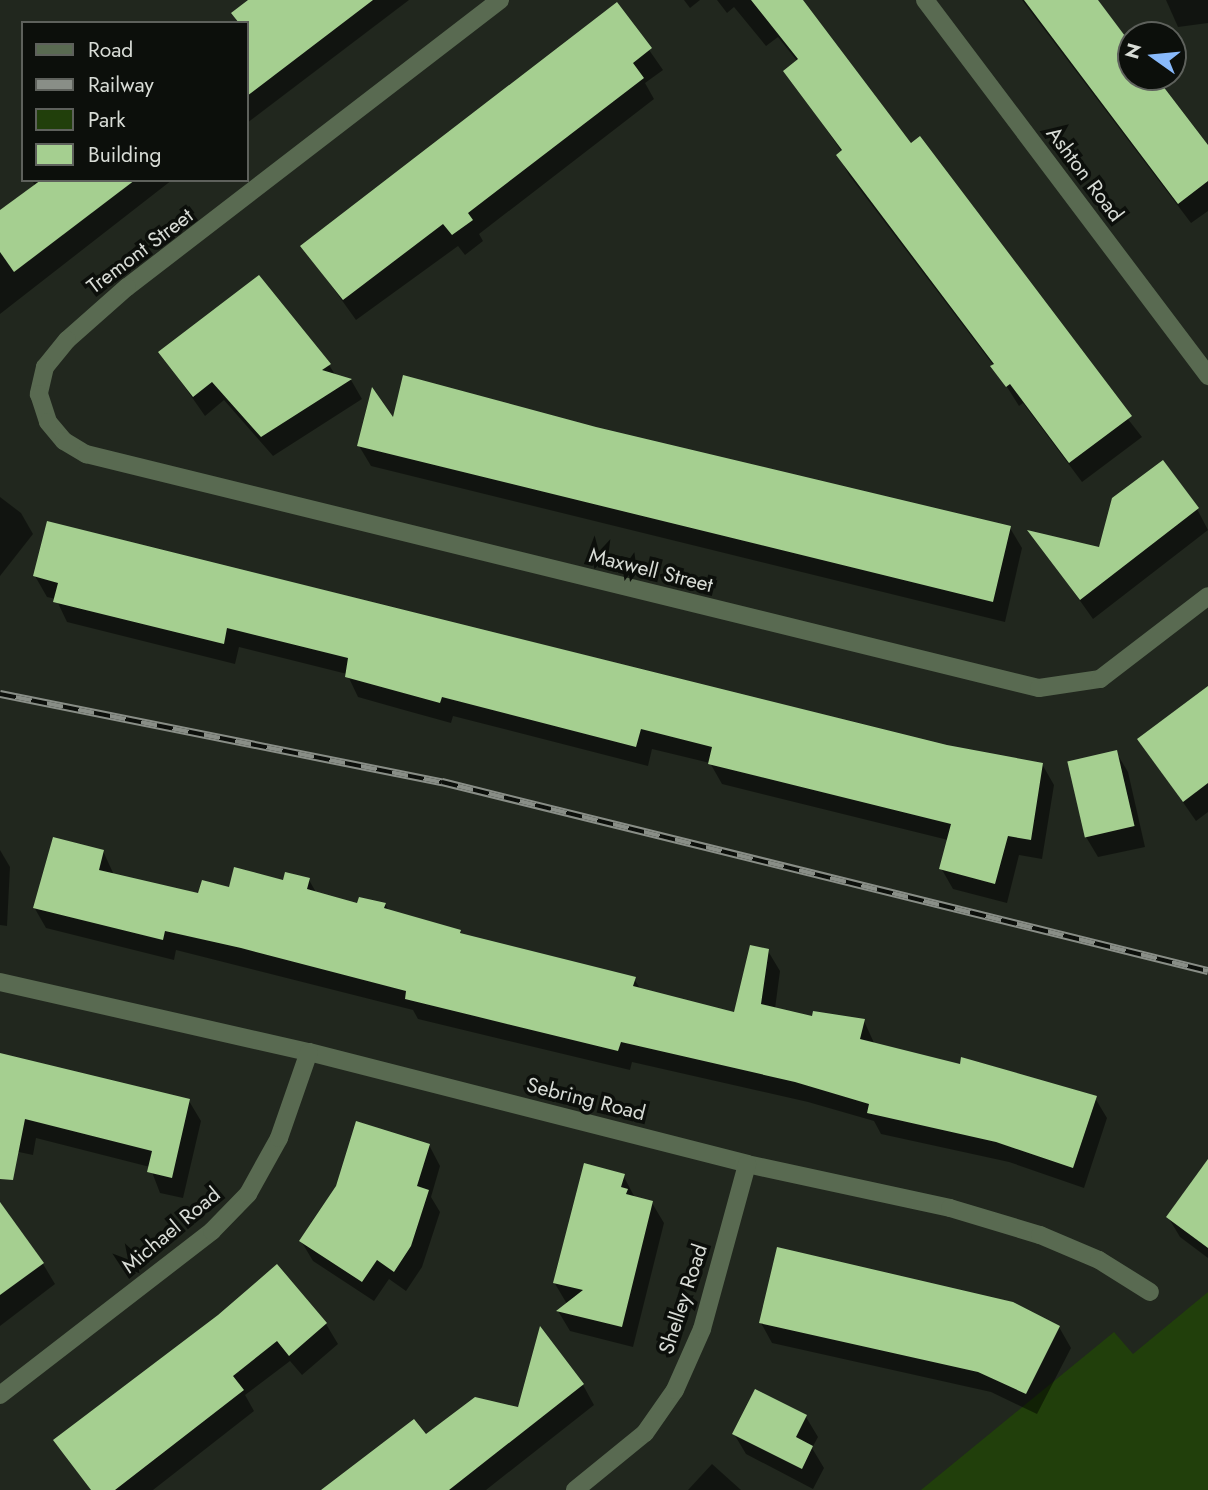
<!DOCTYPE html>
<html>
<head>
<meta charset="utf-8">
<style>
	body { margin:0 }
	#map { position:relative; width:1208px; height:1490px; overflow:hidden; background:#21271e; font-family:Jost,sans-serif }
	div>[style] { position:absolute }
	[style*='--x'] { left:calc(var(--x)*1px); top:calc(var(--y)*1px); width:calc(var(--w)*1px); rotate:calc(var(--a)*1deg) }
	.green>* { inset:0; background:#213f0b }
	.shadow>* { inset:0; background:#0007 }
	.building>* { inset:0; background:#a5cf90; transform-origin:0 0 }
	.minor>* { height:18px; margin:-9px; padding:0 9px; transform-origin:9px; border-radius:9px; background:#596a51 }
	.rail>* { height:8px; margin-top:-4px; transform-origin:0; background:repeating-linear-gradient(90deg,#0c0f0b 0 16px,#898e87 0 32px); box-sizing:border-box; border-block:2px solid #898e87 }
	span { translate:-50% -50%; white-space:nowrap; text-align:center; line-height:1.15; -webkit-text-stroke:7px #0c0f0b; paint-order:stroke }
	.street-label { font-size:21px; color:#d8dcd6 }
	.legend { position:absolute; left:21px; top:21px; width:228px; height:161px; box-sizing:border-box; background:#0c0f0b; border:2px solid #5e615c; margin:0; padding:9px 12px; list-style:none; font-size:21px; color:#d8dcd6 }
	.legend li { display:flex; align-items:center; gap:14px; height:35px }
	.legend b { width:35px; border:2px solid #5e615c }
	.north { position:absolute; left:1117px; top:21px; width:70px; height:70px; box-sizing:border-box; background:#0c0f0b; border:2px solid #5e615c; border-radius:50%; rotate:285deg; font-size:19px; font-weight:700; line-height:28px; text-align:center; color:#d8dcd6 }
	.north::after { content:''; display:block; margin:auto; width:24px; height:32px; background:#89bafc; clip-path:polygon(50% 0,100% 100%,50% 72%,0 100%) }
</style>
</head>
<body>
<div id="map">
	<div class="green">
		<div style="clip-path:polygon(1208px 1292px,1208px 1490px,921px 1490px,1114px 1332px,1133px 1354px)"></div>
	</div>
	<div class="shadow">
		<div style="clip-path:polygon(253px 0,409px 0,247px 123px,247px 23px)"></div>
		<div style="clip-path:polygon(684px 0,700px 0,690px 8px)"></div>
		<div style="clip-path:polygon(717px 0,799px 0,1142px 437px,1082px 482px,1023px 403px,1019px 406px,994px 366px,849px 175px,838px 155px,842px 152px,786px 71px,798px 62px,778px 37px,766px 46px,734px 7px,727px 13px)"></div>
		<div style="clip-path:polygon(1022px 0,1096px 0,1124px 37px,1140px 25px,1147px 35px,1131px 35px,1131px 77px,1154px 77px,1208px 149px,1208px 211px,1191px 223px)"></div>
		<div style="clip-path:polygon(1166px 0,1208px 0,1208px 23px,1178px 27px)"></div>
		<div style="clip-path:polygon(617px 4px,663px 70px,645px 83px,654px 99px,479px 234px,483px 241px,465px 255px,458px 246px,356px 320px,303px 246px)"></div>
		<div style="clip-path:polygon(32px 180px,172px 180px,0 314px,0 212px,35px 186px)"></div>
		<div style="clip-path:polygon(161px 353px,329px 365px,336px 376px,351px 380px,362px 399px,273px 456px,224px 400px,205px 416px)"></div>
		<div style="clip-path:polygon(393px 421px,596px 429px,1010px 528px,1022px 548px,1005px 622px,371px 466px,359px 446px)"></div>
		<div style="clip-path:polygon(0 497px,21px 513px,33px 534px,0 576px)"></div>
		<div style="clip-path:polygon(1197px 509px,1208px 530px,1093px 619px,1031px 532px,1100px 549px)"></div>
		<div style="clip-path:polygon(35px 576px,1042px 764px,1054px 785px,1042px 859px,1019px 855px,1007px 903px,953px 889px,941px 868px,948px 840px,722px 784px,710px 763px,652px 749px,648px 766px,453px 716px,451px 723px,404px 710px,358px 697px,347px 674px,239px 647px,235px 664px,67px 622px,56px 599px,47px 597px)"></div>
		<div style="clip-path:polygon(1208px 688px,1208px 812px,1196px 821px,1139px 739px)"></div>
		<div style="clip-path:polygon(1116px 752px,1128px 772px,1145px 847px,1098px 857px,1086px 837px,1069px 763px)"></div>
		<div style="clip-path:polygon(0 850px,10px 867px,7px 926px,0 925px)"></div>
		<div style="clip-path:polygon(103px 851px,114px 875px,200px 895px,309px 880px,317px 894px,359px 905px,385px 904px,389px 911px,460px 931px,462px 936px,634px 979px,641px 990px,735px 1014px,768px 951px,780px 971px,775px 1009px,813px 1018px,864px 1021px,875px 1045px,1095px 1098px,1107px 1118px,1084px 1188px,1009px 1162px,881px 1134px,874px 1121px,808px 1102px,632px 1062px,630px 1070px,418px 1019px,413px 1010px,176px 950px,174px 960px,46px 928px,34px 907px)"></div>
		<div style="clip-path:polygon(0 1055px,189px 1101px,201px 1121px,183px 1198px,160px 1193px,150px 1167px,36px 1138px,33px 1155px,0 1148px)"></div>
		<div style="clip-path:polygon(429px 1145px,440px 1166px,431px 1197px,440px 1212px,422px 1267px,406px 1291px,389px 1279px,374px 1301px,313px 1261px,301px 1241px)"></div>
		<div style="clip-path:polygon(1208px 1162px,1208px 1258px,1180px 1237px,1168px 1217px)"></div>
		<div style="clip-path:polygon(623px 1175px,635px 1198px,652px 1203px,664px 1223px,633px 1347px,570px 1331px,558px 1311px,567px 1304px,554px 1282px)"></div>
		<div style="clip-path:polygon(0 1225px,43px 1264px,55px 1284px,0 1326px)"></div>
		<div style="clip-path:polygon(219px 1317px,326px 1324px,338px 1344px,302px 1375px,290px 1361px,245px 1395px,254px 1411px,153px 1490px,91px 1490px,55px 1441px)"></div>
		<div style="clip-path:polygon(761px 1323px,1059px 1327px,1071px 1348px,1037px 1414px,991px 1392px,772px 1343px)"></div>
		<div style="clip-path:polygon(583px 1385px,594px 1405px,486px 1490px,326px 1490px,425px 1436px,519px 1409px)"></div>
		<div style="clip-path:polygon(806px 1417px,818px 1437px,812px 1448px,824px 1468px,813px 1489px,746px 1454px,734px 1434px)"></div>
		<div style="clip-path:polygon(712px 1464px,741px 1490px,688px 1490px)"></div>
	</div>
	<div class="building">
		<div style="clip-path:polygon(248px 0,373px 0,247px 96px,247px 23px,239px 23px,231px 13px)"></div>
		<div style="clip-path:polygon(751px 0,803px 0,911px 143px,920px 136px,1132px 416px,1069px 463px,1010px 384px,1006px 387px,990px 366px,994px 364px,836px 155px,842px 150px,783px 71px,798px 59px)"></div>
		<div style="clip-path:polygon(1024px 0,1098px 0,1131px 44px,1131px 77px,1156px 77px,1208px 145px,1208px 181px,1178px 204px)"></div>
		<div style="clip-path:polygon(617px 2px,652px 48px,633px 63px,644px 78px,468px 213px,473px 220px,452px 235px,443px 224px,343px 300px,300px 246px)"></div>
		<div style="clip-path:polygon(41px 180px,135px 180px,14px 272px,0 252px,0 210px)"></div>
		<div style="clip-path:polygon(259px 275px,331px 364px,322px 370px,352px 379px,261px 437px,212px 382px,193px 397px,158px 352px)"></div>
		<div style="clip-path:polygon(403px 375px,596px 427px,1011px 526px,993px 602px,357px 446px,372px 387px,393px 417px)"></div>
		<div style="clip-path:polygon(1163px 460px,1199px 508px,1080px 600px,1027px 530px,1099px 547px,1112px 498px)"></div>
		<div style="clip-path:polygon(47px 521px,947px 745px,1043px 763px,1031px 840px,1008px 836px,995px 884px,939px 869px,951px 824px,708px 764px,712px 747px,641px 729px,636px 747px,442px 697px,440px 703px,345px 677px,348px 658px,227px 628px,224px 644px,53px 602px,58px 583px,33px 576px)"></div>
		<div style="clip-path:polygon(1208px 686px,1208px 783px,1183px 802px,1137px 739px)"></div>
		<div style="left:1117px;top:750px;width:78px;height:51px;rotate:77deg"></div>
		<div style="clip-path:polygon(53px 837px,104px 850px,99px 870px,198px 893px,202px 880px,229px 887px,234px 867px,283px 880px,285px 872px,310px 878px,307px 889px,357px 903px,359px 897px,386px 903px,384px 908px,461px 930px,460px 933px,636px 977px,633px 986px,734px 1012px,750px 945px,769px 949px,761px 1004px,812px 1016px,813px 1011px,865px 1019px,860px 1039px,960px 1064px,961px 1057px,1097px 1096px,1073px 1168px,996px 1142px,867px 1113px,869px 1104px,795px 1082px,621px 1042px,618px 1051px,405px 999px,406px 991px,241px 948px,165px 931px,163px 940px,33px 908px)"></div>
		<div style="clip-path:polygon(0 1053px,190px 1099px,172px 1178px,147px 1172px,152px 1151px,25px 1119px,13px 1180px,0 1179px)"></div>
		<div style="clip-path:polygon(356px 1121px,430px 1144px,417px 1186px,429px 1190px,411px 1246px,394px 1272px,377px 1260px,362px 1282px,299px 1241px,336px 1186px)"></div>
		<div style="clip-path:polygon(1208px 1159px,1208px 1248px,1166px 1217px)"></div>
		<div style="clip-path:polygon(584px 1163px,625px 1174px,621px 1187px,628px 1189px,626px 1194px,653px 1201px,622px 1327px,556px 1311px,583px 1290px,553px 1283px)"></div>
		<div style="clip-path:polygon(0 1202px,44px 1263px,0 1295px)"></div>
		<div style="clip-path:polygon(777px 1247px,1013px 1302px,1060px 1326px,1026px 1394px,978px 1372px,759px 1323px)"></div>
		<div style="clip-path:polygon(277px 1264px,327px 1323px,289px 1356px,277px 1341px,233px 1376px,244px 1390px,115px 1490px,91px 1490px,53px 1440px,218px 1315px)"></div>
		<div style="clip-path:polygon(540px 1326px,584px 1384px,449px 1490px,321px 1490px,414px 1419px,426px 1434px,475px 1397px,518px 1407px)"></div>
		<div style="clip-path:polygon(755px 1389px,807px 1415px,796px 1437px,813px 1446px,802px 1469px,732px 1434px)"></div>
	</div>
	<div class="minor">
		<div style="--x:500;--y:0;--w:471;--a:142.4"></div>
		<div style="--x:127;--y:287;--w:80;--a:138.5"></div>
		<div style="--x:67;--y:340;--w:35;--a:129"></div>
		<div style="--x:45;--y:367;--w:28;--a:103"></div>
		<div style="--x:39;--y:394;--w:29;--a:72"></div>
		<div style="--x:48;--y:422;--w:25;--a:50"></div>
		<div style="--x:64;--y:441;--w:26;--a:31"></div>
		<div style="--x:86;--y:454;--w:981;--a:13.8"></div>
		<div style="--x:1039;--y:688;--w:62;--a:-8.4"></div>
		<div style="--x:1100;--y:679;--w:136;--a:-37.5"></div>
		<div style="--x:925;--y:0;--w:471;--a:53"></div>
		<div style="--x:0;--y:982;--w:317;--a:12.8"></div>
		<div style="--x:309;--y:1052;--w:452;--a:14.3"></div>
		<div style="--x:747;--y:1164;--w:208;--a:12.2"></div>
		<div style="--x:950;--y:1208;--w:94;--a:16.7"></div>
		<div style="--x:1040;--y:1235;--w:64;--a:23"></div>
		<div style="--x:1099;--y:1260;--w:60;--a:32.1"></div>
		<div style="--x:0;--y:1395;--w:268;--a:-37.7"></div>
		<div style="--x:212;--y:1231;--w:52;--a:-45.8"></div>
		<div style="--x:248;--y:1194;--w:64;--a:-61"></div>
		<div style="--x:279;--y:1138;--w:91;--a:-70.8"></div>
		<div style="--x:575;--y:1490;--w:90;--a:-39.2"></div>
		<div style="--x:645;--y:1433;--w:52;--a:-55.1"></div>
		<div style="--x:675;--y:1390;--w:67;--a:-66.1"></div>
		<div style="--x:702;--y:1329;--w:171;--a:-74.7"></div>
	</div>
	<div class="rail">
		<div style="--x:0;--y:694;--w:451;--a:11.3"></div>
		<div style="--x:442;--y:782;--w:789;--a:13.86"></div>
	</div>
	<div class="street-label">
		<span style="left:1085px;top:174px;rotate:53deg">Ashton Road</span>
		<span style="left:140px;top:251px;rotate:-37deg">Tremont Street</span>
		<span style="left:651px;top:570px;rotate:14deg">Maxwell Street</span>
		<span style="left:586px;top:1099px;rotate:14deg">Sebring Road</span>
		<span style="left:171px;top:1230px;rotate:-40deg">Michael Road</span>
		<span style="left:683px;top:1299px;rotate:-72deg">Shelley Road</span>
	</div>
	<ul class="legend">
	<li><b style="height:9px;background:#596a51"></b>Road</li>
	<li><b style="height:9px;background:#898e87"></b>Railway</li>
	<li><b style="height:19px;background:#213f0b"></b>Park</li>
	<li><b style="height:19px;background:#a5cf90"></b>Building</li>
	</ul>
	<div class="north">N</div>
</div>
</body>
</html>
